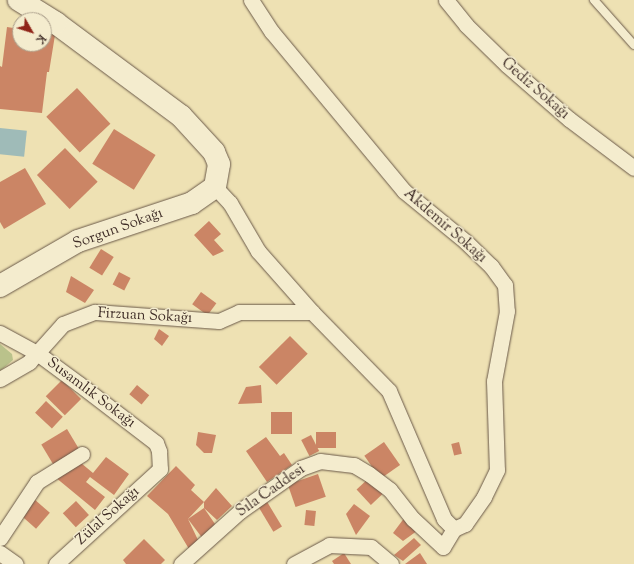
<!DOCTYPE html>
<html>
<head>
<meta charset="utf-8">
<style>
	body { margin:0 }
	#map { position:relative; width:634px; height:564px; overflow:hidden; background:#eee1b3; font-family:"Sorts Mill Goudy",serif }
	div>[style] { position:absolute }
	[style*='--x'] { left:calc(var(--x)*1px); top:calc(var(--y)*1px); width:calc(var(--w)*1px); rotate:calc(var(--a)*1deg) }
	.green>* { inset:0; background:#bac28b }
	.water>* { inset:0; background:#9fbbb8; transform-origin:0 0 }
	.building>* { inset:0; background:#cb8565; transform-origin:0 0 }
	.roads { filter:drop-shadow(0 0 1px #6a5949) drop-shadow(0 0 1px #6a5949) }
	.lane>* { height:8px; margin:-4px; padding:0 4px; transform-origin:4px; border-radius:4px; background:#f4ecce }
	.street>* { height:15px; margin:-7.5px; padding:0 7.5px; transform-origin:7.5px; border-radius:7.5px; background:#f4ecce }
	.secondary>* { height:22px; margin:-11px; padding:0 11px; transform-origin:11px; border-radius:11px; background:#f4ecce }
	span { translate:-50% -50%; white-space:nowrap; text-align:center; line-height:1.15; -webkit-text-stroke:3px #f4ecce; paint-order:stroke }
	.street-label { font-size:15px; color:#3e2c26 }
	.north { position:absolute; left:12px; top:12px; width:40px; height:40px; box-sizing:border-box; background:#f4ecce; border:1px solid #ab9f8b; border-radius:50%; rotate:129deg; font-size:11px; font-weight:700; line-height:16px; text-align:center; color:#3e2c26 }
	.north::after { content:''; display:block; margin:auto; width:14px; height:18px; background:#8f2418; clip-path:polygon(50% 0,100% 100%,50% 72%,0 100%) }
</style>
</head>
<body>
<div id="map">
	<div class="green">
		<div style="clip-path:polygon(0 344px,12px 354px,13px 360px,0 371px)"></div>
	</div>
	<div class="water">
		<div style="left:0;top:128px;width:27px;height:26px;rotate:6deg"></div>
	</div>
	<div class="building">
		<div style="clip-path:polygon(7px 27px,20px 29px,20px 44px,44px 44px,44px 33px,55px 35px,49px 72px,47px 72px,42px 113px,0 109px,0 66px,2px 67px)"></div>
		<div style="left:77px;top:88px;width:49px;height:42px;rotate:47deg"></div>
		<div style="left:114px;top:129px;width:49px;height:41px;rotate:32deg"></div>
		<div style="left:65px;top:148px;width:47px;height:39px;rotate:46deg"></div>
		<div style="clip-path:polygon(25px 168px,46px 204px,4px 229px,0 222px,0 182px)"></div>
		<div style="clip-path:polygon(209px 221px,221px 234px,214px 240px,224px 251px,213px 256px,194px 235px)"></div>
		<div style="left:101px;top:249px;width:15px;height:22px;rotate:32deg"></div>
		<div style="left:119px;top:272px;width:13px;height:14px;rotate:27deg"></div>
		<div style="clip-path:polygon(71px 276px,94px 290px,85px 303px,66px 292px)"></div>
		<div style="left:201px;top:292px;width:19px;height:15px;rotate:36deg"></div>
		<div style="clip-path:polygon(159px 329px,169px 336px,162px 346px,154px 339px)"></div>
		<div style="left:290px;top:336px;width:25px;height:44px;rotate:45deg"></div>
		<div style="left:62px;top:380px;width:27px;height:23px;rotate:45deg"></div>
		<div style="left:137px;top:385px;width:16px;height:12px;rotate:40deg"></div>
		<div style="clip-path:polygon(261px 385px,262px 403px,238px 404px,246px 387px)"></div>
		<div style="left:46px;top:401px;width:23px;height:16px;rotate:43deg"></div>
		<div style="left:292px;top:412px;width:22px;height:21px;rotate:90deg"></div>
		<div style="left:67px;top:429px;width:23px;height:30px;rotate:59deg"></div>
		<div style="clip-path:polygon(198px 432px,216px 435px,212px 453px,204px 453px,196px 445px)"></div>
		<div style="left:316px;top:432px;width:20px;height:16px"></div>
		<div style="left:311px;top:435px;width:18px;height:11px;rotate:63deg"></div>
		<div style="clip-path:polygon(266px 437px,280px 456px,284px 453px,292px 465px,267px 482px,246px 451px)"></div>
		<div style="left:384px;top:442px;width:28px;height:24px;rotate:55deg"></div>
		<div style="left:459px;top:442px;width:12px;height:8px;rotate:76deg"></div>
		<div style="clip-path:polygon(106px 457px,129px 474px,114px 495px,90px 477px,86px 482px,105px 497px,95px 510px,55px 477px,81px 463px,93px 473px)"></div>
		<div style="clip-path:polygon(176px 466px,195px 485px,191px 490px,204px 502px,188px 519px,204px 508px,204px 502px,216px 488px,232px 506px,217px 520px,204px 508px,215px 524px,203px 539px,188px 519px,198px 540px,189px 549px,168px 514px,147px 496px)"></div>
		<div style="left:318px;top:474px;width:24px;height:32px;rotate:71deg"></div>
		<div style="left:369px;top:478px;width:21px;height:17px;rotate:47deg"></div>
		<div style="left:34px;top:499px;width:21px;height:21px;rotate:41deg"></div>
		<div style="left:266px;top:500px;width:31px;height:10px;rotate:59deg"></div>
		<div style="left:76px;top:501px;width:19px;height:18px;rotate:47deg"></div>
		<div style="clip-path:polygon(354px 504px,370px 516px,356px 535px,346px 514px)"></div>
		<div style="left:306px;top:510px;width:10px;height:15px;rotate:6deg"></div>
		<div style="clip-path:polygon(405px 517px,421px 528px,403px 541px,393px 533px)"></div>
		<div style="clip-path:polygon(414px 538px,421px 545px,403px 561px,394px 555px)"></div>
		<div style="clip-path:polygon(144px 539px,165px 560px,161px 564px,126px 564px,123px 560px)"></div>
		<div style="clip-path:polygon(344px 553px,351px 564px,334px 564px,332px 561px)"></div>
		<div style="clip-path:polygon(420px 553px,427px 564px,405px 564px)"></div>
	</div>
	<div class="roads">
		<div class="lane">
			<div style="--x:594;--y:0;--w:60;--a:48.4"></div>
		</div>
		<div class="street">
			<div style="--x:251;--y:0;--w:38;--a:57"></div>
			<div style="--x:272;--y:32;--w:207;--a:50.3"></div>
			<div style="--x:404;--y:191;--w:80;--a:39.4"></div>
			<div style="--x:466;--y:242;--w:35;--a:44"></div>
			<div style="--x:491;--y:266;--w:24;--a:54"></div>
			<div style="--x:505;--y:285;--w:26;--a:86"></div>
			<div style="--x:507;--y:311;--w:71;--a:100.5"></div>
			<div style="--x:494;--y:381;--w:89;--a:88.1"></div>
			<div style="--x:497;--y:470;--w:30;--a:116"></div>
			<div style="--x:484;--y:497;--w:33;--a:125"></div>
			<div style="--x:465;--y:524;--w:12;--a:156"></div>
			<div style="--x:446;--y:0;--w:32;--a:51"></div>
			<div style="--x:466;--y:25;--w:57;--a:44.3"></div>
			<div style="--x:507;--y:65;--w:82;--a:41.1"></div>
			<div style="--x:569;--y:119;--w:81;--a:37"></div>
			<div style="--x:215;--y:187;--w:22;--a:47"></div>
			<div style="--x:230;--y:203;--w:56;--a:59.7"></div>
			<div style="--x:258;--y:251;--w:81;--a:48.5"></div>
			<div style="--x:312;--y:312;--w:110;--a:45.7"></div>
			<div style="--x:389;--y:391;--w:139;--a:66.7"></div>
			<div style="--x:444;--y:519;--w:14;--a:45"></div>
			<div style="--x:0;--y:333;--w:42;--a:28.4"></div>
			<div style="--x:37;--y:353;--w:52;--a:36.4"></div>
			<div style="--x:79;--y:384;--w:97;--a:37.5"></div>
			<div style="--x:156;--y:443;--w:9;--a:69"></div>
			<div style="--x:159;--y:451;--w:18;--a:87"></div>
			<div style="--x:160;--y:469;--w:141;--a:137.6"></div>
			<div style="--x:0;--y:379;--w:34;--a:-30"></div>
			<div style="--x:29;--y:362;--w:51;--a:-48.2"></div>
			<div style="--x:63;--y:324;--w:34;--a:-21"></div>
			<div style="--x:95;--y:312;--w:124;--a:4.2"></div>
			<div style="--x:219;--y:321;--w:22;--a:-24"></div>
			<div style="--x:239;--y:312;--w:73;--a:0"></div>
			<div style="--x:0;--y:538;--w:67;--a:-56.5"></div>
			<div style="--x:37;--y:482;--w:53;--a:-31.9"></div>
			<div style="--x:0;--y:553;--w:19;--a:35"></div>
			<div style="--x:181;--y:564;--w:79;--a:-41.9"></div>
			<div style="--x:240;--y:511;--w:75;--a:-35.2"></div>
			<div style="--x:301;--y:468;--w:20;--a:-20"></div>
			<div style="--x:320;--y:461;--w:34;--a:7"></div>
			<div style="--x:354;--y:465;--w:17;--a:31"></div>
			<div style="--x:369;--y:474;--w:26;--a:37"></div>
			<div style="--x:390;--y:490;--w:37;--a:52"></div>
			<div style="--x:413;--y:519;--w:41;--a:43"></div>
			<div style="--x:443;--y:547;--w:21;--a:-59"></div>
			<div style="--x:294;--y:564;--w:40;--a:-28"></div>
			<div style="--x:329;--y:545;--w:42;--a:2.7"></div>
			<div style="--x:371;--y:547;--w:26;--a:40"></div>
		</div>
		<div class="secondary">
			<div style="--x:0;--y:286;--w:90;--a:-30"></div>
			<div style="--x:78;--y:241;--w:120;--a:-18.4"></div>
			<div style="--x:192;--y:203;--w:28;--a:-35"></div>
			<div style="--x:215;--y:187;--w:23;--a:-80"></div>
			<div style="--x:219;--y:164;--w:13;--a:-113"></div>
			<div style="--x:214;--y:152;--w:49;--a:-132.5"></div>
			<div style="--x:181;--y:116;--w:156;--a:-143.4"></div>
			<div style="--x:56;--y:23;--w:44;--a:-148.1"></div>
		</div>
	</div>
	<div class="street-label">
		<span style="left:535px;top:89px;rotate:41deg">Gediz Sokağı</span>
		<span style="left:445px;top:226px;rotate:41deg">Akdemir Sokağı</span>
		<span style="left:118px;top:229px;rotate:-20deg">Sorgun Sokağı</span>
		<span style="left:145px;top:316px;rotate:3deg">Firzuan Sokağı</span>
		<span style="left:91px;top:393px;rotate:37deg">Susamlık Sokağı</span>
		<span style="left:271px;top:491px;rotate:-35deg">Sıla Caddesi</span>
		<span style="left:108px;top:516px;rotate:-42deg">Zülal Sokağı</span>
	</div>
	<div class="north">K</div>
</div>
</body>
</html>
